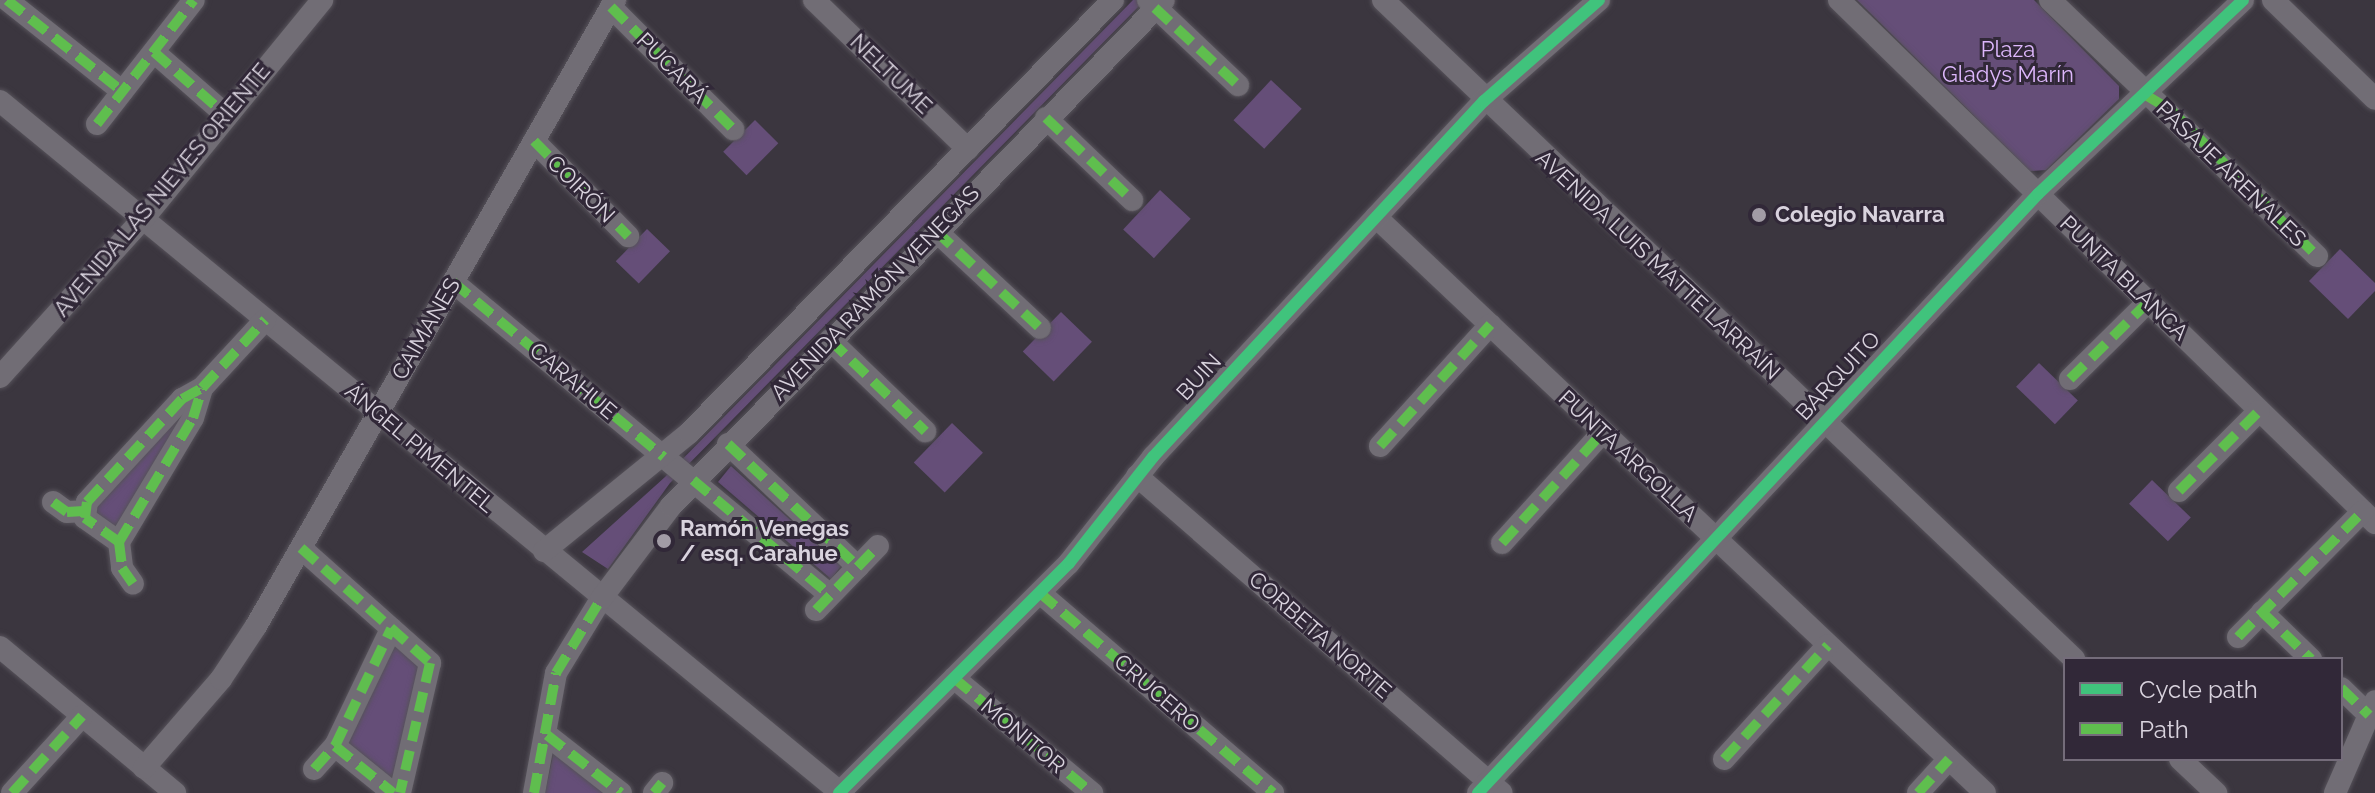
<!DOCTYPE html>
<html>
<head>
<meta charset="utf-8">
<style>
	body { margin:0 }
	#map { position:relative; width:2375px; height:793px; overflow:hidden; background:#3b363f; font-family:Raleway,sans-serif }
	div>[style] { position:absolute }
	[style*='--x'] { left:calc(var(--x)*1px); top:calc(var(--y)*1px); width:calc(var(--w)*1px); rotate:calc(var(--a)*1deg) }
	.green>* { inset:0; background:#654e78; transform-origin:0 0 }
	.roads { filter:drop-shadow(0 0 2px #56525a) drop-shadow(0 0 2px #56525a) }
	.minor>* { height:22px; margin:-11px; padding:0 11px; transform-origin:11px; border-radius:11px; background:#716d75 }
	.quiet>* { height:10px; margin-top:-5px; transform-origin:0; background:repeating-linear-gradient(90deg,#5fbe4e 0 20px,transparent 0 30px) }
	.cycleway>* { height:12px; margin:-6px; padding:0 6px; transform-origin:6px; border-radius:6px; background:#40c37c }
	.dots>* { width:22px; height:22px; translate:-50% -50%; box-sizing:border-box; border:4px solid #312838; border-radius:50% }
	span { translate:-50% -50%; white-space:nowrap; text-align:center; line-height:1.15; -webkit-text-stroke:6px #312838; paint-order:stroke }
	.park-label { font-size:22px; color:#ddb7fc }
	.street-label { font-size:22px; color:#d9d3de }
	.poi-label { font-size:22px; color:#d9d3de; font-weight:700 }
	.left { translate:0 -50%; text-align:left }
	.legend { position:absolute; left:2063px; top:657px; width:280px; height:104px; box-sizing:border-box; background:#312838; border:2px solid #746c7a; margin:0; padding:10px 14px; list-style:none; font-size:24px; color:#d9d3de }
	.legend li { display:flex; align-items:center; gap:16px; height:40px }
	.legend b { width:40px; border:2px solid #746c7a }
</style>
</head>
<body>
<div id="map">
	<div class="green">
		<div style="clip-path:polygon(1133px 0,1145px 0,670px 483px,608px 569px,582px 552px,665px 477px)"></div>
		<div style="clip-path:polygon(1857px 0,2034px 0,2119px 86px,2119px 99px,2046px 170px,2030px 171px)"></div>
		<div style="left:1271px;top:80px;width:42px;height:55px;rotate:43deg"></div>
		<div style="left:755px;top:120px;width:33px;height:45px;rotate:45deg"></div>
		<div style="left:1160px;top:190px;width:42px;height:54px;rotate:43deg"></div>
		<div style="left:647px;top:229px;width:32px;height:45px;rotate:44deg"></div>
		<div style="clip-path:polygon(2340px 249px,2375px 283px,2375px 291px,2348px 319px,2309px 281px)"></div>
		<div style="left:1061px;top:312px;width:43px;height:55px;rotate:44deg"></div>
		<div style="left:2039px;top:363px;width:54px;height:33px;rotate:44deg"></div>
		<div style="clip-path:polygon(182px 410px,187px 414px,120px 532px,94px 515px,98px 503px)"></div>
		<div style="left:952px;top:423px;width:43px;height:55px;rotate:44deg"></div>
		<div style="clip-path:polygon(731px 466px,841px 566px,831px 579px,718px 482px)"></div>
		<div style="left:2152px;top:480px;width:54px;height:33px;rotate:44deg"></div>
		<div style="clip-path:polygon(394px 642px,425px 663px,396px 782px,344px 743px)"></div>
		<div style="clip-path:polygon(554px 751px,605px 793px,545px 793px)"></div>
	</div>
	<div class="roads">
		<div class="minor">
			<div style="--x:7;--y:0;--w:147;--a:38.4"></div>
			<div style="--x:814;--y:0;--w:214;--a:44.1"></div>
			<div style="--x:1148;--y:0;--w:124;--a:43.4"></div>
			<div style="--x:1383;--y:0;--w:955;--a:43.64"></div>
			<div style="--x:1839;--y:0;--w:749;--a:44.3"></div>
			<div style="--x:2050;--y:0;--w:370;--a:43.8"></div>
			<div style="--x:2273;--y:0;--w:142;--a:44.1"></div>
			<div style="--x:611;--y:7;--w:173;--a:45"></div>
			<div style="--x:154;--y:52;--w:97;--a:41.2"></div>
			<div style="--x:0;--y:101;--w:1089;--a:39.45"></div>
			<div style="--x:1046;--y:118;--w:119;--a:43.6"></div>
			<div style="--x:97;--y:124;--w:157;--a:-52"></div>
			<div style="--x:534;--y:141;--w:134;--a:45.3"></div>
			<div style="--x:1376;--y:217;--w:838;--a:43.4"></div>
			<div style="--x:936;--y:231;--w:142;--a:43"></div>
			<div style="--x:453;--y:282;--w:490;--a:39.7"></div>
			<div style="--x:830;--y:340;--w:132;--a:43.8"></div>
			<div style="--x:0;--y:377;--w:213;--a:-47.9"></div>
			<div style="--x:143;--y:219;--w:283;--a:-50.7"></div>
			<div style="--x:2070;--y:379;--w:110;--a:-44.6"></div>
			<div style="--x:728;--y:444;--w:179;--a:43.4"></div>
			<div style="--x:1380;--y:446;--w:164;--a:-47.7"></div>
			<div style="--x:1137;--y:476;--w:483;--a:41"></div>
			<div style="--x:2179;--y:491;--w:113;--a:-45"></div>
			<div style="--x:53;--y:502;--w:17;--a:36"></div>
			<div style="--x:67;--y:512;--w:17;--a:-3"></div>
			<div style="--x:119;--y:542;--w:42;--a:-144.8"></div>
			<div style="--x:85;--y:518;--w:16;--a:-83"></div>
			<div style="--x:87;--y:502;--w:140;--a:-47.3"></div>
			<div style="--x:182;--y:399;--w:23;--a:-29"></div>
			<div style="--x:202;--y:388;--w:93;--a:-47.2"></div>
			<div style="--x:119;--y:542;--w:144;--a:-59.2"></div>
			<div style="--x:193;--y:418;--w:31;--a:-73"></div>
			<div style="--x:119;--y:542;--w:26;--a:83"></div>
			<div style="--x:122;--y:568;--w:19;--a:55"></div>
			<div style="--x:1502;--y:543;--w:150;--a:-47.7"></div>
			<div style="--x:301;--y:548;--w:173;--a:41.7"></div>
			<div style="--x:430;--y:663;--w:133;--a:103"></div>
			<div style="--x:544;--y:551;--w:187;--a:-39.1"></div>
			<div style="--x:689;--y:433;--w:606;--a:-45.6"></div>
			<div style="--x:1040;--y:593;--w:307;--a:40.6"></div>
			<div style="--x:816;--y:610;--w:89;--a:-45.9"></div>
			<div style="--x:2262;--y:612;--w:68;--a:43.8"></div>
			<div style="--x:2238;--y:637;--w:177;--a:-45.2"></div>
			<div style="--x:0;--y:647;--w:228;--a:39.8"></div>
			<div style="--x:954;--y:678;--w:180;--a:39.8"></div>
			<div style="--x:2341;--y:688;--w:39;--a:44"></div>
			<div style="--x:547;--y:735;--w:94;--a:38.1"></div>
			<div style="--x:335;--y:746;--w:75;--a:39"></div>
			<div style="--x:1724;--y:759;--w:154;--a:-47.6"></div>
			<div style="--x:2180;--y:759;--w:50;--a:43.4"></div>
			<div style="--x:144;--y:768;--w:118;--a:-49.1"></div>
			<div style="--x:221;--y:679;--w:64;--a:-56.6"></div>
			<div style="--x:256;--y:626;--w:722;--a:-60.17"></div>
			<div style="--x:314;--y:769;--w:31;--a:-48"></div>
			<div style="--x:335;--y:746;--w:130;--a:-64.4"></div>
			<div style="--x:12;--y:793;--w:104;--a:-47.7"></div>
			<div style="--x:534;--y:793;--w:122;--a:-79.6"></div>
			<div style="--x:556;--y:673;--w:87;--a:-58.7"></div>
			<div style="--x:601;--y:599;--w:116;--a:-53"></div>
			<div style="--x:671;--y:506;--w:706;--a:-45.75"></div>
			<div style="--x:654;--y:793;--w:13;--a:-51"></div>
			<div style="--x:839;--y:793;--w:325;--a:-45"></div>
			<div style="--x:1069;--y:563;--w:135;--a:-51.6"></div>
			<div style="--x:1153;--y:457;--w:486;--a:-47.1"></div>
			<div style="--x:1484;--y:101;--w:153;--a:-41.3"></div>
			<div style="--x:1478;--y:793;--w:820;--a:-46.93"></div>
			<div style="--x:2038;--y:194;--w:282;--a:-43.4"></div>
			<div style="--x:1918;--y:793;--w:46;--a:-47.6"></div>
			<div style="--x:2335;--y:793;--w:100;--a:-66.5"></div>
		</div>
	</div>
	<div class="quiet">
		<div style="--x:7;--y:0;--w:147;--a:38.4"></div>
		<div style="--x:611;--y:7;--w:173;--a:45"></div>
		<div style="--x:1155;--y:8;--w:113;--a:42.9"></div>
		<div style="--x:154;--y:52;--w:97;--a:41.2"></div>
		<div style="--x:2144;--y:94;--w:31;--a:31"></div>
		<div style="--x:2171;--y:110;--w:206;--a:45"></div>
		<div style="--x:1046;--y:118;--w:119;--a:43.6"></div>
		<div style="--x:97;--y:124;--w:157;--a:-52"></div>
		<div style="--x:534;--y:141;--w:134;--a:45.3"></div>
		<div style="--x:936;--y:231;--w:142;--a:43"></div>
		<div style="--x:453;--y:282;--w:274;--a:39.7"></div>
		<div style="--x:830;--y:340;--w:132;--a:43.8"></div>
		<div style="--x:2070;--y:379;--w:110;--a:-44.6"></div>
		<div style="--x:728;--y:444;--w:179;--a:43.4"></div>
		<div style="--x:1380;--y:446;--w:164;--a:-47.7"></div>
		<div style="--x:693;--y:480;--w:179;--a:40"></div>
		<div style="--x:2179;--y:491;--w:113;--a:-45"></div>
		<div style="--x:53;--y:502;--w:17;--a:36"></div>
		<div style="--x:67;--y:512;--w:17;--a:-3"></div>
		<div style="--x:119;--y:542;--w:42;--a:-144.8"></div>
		<div style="--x:85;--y:518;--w:16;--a:-83"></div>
		<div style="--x:87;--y:502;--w:140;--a:-47.3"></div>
		<div style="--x:182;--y:399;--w:23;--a:-29"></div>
		<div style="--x:202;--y:388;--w:93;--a:-47.2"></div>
		<div style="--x:119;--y:542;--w:144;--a:-59.2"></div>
		<div style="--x:193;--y:418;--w:31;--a:-73"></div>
		<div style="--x:119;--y:542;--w:26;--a:83"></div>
		<div style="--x:122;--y:568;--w:19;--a:55"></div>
		<div style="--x:1502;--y:543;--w:150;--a:-47.7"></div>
		<div style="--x:301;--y:548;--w:173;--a:41.7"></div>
		<div style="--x:430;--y:663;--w:133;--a:103"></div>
		<div style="--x:1040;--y:593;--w:307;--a:40.6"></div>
		<div style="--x:816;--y:610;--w:89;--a:-45.9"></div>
		<div style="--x:2262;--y:612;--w:68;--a:43.8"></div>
		<div style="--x:2238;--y:637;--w:177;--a:-45.2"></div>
		<div style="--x:954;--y:678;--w:180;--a:39.8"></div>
		<div style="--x:2341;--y:688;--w:39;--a:44"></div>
		<div style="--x:547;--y:735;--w:94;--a:38.1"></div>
		<div style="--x:335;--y:746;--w:75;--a:39"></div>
		<div style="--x:1724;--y:759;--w:154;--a:-47.6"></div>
		<div style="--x:314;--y:769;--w:31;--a:-48"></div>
		<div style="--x:335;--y:746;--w:130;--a:-64.4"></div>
		<div style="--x:12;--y:793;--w:104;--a:-47.7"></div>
		<div style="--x:534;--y:793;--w:122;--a:-79.6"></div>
		<div style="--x:556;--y:673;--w:87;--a:-58.7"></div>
		<div style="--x:654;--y:793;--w:13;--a:-51"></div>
		<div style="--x:1918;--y:793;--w:46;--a:-47.6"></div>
	</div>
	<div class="cycleway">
		<div style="--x:839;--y:793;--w:325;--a:-45"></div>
		<div style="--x:1069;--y:563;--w:135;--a:-51.6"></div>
		<div style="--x:1153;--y:457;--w:486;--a:-47.1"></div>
		<div style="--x:1484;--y:101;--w:153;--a:-41.3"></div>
		<div style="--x:1478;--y:793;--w:820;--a:-46.93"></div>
		<div style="--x:2038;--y:194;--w:282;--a:-43.4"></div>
	</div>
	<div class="dots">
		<div style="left:1759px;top:215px;background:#a29ca6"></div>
		<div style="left:664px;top:541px;background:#a29ca6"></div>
	</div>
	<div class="park-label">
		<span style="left:2008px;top:62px">Plaza<br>Gladys Marín</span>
	</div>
	<div class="street-label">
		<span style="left:672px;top:68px;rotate:45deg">PUCARÁ</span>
		<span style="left:891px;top:74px;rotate:44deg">NELTUME</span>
		<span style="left:2231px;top:174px;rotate:44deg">PASAJE ARENALES</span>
		<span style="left:581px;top:189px;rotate:45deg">COIRÓN</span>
		<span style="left:162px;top:190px;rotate:-50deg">AVENIDA LAS NIEVES ORIENTE</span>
		<span style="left:1658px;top:265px;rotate:43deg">AVENIDA LUIS MATTE LARRAÍN</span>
		<span style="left:2124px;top:278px;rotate:44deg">PUNTA BLANCA</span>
		<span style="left:875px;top:293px;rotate:-46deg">AVENIDA RAMÓN VENEGAS</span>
		<span style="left:426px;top:329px;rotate:-60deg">CAIMANES</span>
		<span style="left:1838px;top:376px;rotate:-47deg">BARQUITO</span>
		<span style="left:1199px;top:377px;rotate:-47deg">BUIN</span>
		<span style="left:573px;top:381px;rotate:40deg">CARAHUE</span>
		<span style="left:420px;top:448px;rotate:40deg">ÁNGEL PIMENTEL</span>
		<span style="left:1628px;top:456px;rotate:43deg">PUNTA ARGOLLA</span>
		<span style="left:1320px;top:635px;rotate:41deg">CORBETA NORTE</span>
		<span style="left:1157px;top:693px;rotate:41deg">CRUCERO</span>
		<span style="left:1023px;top:736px;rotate:40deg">MONITOR</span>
	</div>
	<div class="poi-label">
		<span class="left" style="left:1775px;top:215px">Colegio Navarra</span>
		<span class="left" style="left:680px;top:541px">Ramón Venegas<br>/ esq. Carahue</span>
	</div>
	<ul class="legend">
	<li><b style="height:10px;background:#40c37c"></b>Cycle path</li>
	<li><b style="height:10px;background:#5fbe4e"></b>Path</li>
	</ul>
</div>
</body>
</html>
